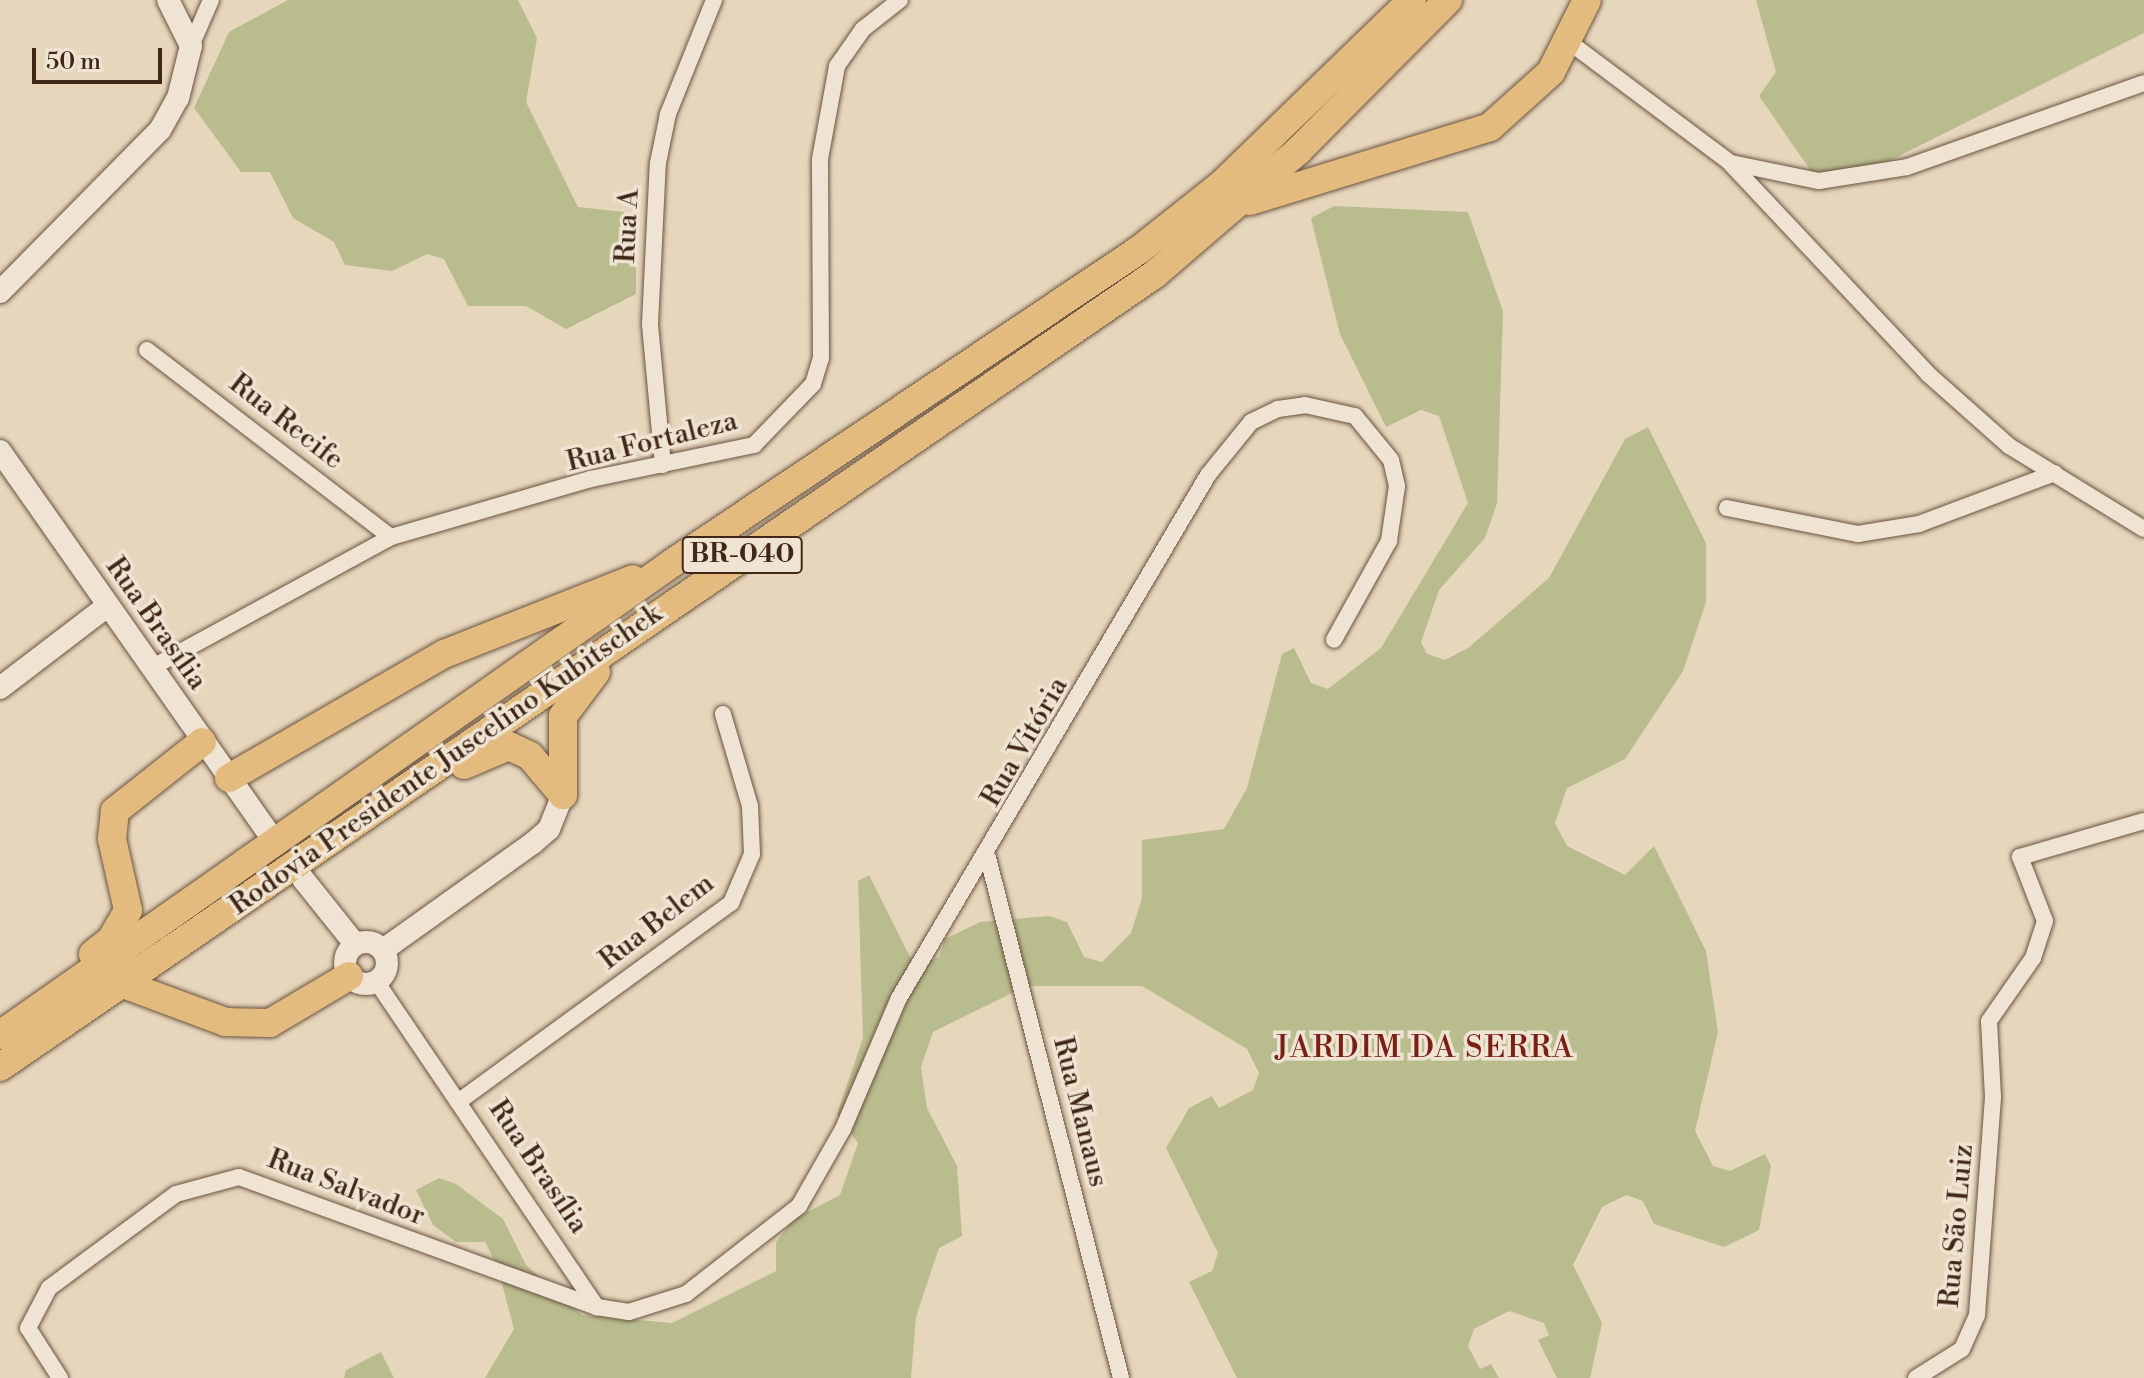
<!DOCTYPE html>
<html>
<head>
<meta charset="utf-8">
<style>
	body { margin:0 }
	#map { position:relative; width:2144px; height:1378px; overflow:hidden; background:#e6d6bc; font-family:"Libre Bodoni",serif }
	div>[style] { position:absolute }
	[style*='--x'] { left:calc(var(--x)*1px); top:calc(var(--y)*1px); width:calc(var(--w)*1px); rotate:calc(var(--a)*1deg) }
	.green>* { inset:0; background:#b9bd8d }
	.roads { filter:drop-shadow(0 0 2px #6a5340) drop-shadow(0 0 2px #6a5340) }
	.street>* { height:16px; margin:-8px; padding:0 8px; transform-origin:8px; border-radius:8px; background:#efe4d3 }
	.secondary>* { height:22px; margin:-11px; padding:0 11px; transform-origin:11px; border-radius:11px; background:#efe4d3 }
	.secondary>.ring { margin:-11px; padding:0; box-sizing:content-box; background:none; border:22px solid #efe4d3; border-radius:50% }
	.highway>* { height:28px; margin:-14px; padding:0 14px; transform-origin:14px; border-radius:14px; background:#e3bb7e }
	span { translate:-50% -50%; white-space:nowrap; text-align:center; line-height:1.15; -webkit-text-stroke:7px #efe4d3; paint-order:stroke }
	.shield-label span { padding:2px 6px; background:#efe4d3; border:2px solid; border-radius:6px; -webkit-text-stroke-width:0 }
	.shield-label { font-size:26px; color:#402716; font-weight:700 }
	.street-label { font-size:28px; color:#402716 }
	.neighbourhood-label { font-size:30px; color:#7a1f14; letter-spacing:2px }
	.scale { position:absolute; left:32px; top:48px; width:130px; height:36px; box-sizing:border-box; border:4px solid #402716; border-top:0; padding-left:10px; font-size:24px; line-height:28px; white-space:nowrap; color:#402716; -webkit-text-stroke:6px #efe4d3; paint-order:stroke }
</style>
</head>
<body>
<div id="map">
	<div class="green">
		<div style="clip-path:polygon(288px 0,518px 0,537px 38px,526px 102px,578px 207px,624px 212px,636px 236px,636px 294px,566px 329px,526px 306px,468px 306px,444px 259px,427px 254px,392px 271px,345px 265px,334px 242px,293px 218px,270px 172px,241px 172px,194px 108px,229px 32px)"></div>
		<div style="clip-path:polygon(1756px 0,2144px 0,2144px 33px,1857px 177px,1828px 177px,1811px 171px,1759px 96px,1776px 72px)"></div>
		<div style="clip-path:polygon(1334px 206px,1468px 212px,1503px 311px,1497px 503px,1485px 538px,1439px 590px,1421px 642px,1427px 654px,1445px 660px,1468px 648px,1549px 578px,1625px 439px,1648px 427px,1706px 543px,1706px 602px,1683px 671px,1625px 759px,1567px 788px,1555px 823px,1567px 846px,1625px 875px,1654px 846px,1706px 951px,1718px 1032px,1695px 1131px,1713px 1166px,1730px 1171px,1765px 1154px,1771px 1166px,1759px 1230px,1724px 1247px,1654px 1224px,1643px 1201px,1626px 1195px,1602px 1207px,1573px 1265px,1602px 1323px,1590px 1378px,1557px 1378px,1538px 1340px,1549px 1335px,1544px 1323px,1509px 1311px,1474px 1329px,1468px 1346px,1480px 1369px,1491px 1364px,1499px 1378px,1237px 1378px,1189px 1282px,1212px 1271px,1218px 1253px,1166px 1148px,1189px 1108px,1212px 1096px,1219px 1108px,1253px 1090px,1259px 1073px,1247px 1049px,1142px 986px,1026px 986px,933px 1032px,921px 1067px,927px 1108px,957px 1166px,962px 1236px,939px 1248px,916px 1317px,911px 1378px,485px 1378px,514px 1329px,497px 1265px,485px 1242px,456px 1242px,433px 1225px,416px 1190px,439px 1178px,456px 1184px,503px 1219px,526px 1265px,582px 1315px,672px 1323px,776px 1271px,776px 1242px,794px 1219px,840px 1195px,858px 1143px,837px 1114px,863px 1038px,858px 881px,869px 875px,910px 957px,927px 962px,939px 957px,945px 939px,980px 922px,1049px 916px,1067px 922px,1084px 957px,1102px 962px,1131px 933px,1142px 898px,1142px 840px,1224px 829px,1247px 788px,1282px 654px,1294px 648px,1311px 683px,1328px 689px,1381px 648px,1468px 503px,1439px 416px,1421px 410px,1386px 427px,1340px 334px,1311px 218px)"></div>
		<div style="clip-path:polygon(381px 1352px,394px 1378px,344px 1378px,346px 1370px)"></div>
	</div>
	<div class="roads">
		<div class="street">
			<div style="--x:1569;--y:42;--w:202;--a:36.8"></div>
			<div style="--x:1731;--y:163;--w:90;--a:11.6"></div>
			<div style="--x:1819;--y:181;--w:89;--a:-9"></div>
			<div style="--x:1907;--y:167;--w:251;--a:-19.5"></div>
			<div style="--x:191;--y:46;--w:50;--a:-66.5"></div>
			<div style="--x:1731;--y:164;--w:288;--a:46.8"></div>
			<div style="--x:1928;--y:374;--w:108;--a:41.6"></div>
			<div style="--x:2009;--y:446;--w:158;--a:31.6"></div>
			<div style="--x:147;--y:350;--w:307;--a:37.5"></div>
			<div style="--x:663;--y:465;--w:142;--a:-95.3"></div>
			<div style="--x:650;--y:324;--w:161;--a:-87.2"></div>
			<div style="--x:658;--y:163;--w:50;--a:-78.5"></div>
			<div style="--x:668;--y:114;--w:123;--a:-68"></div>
			<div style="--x:1727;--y:508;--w:134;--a:11.2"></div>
			<div style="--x:1858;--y:534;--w:62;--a:-9.3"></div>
			<div style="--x:1919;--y:524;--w:145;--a:-20.6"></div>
			<div style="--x:151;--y:668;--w:273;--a:-28.6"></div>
			<div style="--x:391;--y:537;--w:208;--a:-16.2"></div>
			<div style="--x:591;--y:479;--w:167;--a:-11.8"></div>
			<div style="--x:754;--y:445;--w:85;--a:-46"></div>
			<div style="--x:813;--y:384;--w:27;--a:-73"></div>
			<div style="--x:821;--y:358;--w:199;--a:-90.3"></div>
			<div style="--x:820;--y:159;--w:95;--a:-79.6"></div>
			<div style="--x:837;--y:66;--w:45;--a:-54.9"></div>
			<div style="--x:863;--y:29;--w:47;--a:-38.1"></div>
			<div style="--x:988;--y:858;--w:537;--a:75.65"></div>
			<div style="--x:376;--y:981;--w:394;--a:55.9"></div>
			<div style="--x:458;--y:1102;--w:338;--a:-36.1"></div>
			<div style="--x:731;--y:903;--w:53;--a:-66.8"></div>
			<div style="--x:752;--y:854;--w:48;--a:-92.4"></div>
			<div style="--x:750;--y:806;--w:96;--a:-106.4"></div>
			<div style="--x:60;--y:1378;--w:59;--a:-122.6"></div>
			<div style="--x:28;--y:1328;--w:45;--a:-62.3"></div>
			<div style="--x:49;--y:1288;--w:158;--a:-36.5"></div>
			<div style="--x:176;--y:1194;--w:65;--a:-15.1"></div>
			<div style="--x:239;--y:1177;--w:381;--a:20"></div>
			<div style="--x:597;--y:1307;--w:32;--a:9"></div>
			<div style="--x:629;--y:1312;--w:60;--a:-17.5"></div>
			<div style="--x:686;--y:1294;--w:143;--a:-37.9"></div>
			<div style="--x:799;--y:1206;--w:89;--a:-60.3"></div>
			<div style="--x:843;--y:1129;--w:142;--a:-66.9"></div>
			<div style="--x:899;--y:998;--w:607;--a:-59.42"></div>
			<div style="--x:1208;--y:475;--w:68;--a:-50.9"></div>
			<div style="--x:1251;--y:422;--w:30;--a:-26"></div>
			<div style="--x:1278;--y:409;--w:27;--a:-8"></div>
			<div style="--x:1305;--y:405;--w:51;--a:12.4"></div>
			<div style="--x:1355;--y:416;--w:57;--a:50.7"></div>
			<div style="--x:1391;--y:460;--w:27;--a:77"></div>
			<div style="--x:1397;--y:486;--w:56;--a:98.3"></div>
			<div style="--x:1389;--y:541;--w:113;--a:119.1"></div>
			<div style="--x:1916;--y:1378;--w:54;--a:-32.2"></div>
			<div style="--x:1962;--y:1349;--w:37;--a:-66"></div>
			<div style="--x:1977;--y:1315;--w:219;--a:-85.8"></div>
			<div style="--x:1993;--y:1097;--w:76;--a:-93"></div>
			<div style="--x:1989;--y:1021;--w:77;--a:-55.1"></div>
			<div style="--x:2033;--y:958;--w:39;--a:-72"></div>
			<div style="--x:2045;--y:921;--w:69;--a:-111.3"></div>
			<div style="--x:2020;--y:857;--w:129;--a:-16.2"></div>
		</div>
		<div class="secondary">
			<div style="--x:0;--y:292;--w:228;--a:-45.4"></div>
			<div style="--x:160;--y:130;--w:37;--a:-61"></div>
			<div style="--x:178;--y:98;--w:54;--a:-76"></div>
			<div style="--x:191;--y:46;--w:51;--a:-116.6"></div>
			<div style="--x:0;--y:451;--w:463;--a:54.9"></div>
			<div style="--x:0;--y:688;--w:133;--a:-37.4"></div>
			<div style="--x:303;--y:879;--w:83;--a:51.3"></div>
			<div class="ring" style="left:345px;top:942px;width:20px;height:20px"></div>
			<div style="--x:383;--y:950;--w:184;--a:-35.5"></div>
			<div style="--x:533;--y:843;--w:21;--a:-41"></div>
			<div style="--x:549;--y:829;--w:37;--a:-68"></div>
		</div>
		<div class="highway">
			<div style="--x:1250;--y:201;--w:251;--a:-17.1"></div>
			<div style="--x:1490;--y:127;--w:82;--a:-42"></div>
			<div style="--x:1551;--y:72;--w:80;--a:-63.4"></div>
			<div style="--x:464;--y:765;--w:49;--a:-22.9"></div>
			<div style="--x:509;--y:746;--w:23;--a:25"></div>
			<div style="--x:530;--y:756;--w:51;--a:49.8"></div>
			<div style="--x:229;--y:778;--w:248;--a:-30"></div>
			<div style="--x:444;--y:654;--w:203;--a:-21.6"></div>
			<div style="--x:563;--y:795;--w:79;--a:-90"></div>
			<div style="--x:563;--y:716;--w:55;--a:-53.1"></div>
			<div style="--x:93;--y:954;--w:23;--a:-38"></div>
			<div style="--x:111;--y:940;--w:34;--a:-60"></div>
			<div style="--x:128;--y:910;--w:73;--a:-102.7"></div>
			<div style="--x:112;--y:839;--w:28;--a:-84"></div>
			<div style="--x:115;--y:811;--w:111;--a:-38.4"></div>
			<div style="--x:123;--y:984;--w:109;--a:20.4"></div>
			<div style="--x:225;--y:1022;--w:45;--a:1.3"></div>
			<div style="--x:270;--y:1023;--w:92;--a:-30.7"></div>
			<div style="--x:0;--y:1035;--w:820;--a:-35.07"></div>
			<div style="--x:671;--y:564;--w:564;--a:-33.86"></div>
			<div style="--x:1139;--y:250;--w:105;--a:-38.4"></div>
			<div style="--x:1221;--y:185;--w:266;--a:-44.1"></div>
			<div style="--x:0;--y:1067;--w:1401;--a:-34.47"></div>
			<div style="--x:1155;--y:274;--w:189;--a:-40.7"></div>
			<div style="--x:1298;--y:151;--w:213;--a:-45.2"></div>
		</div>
	</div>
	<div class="shield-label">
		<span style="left:742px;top:555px">BR-040</span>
	</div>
	<div class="street-label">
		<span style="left:628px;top:226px;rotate:-87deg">Rua A</span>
		<span style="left:286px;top:422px;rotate:38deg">Rua Recife</span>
		<span style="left:652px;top:442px;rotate:-14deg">Rua Fortaleza</span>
		<span style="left:156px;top:624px;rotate:55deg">Rua Brasília</span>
		<span style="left:1025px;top:742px;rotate:-60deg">Rua Vitória</span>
		<span style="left:446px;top:760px;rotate:-35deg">Rodovia Presidente Juscelino Kubitschek</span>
		<span style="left:657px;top:922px;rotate:-38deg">Rua Belem</span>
		<span style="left:1080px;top:1112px;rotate:76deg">Rua Manaus</span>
		<span style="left:538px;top:1167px;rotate:56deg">Rua Brasília</span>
		<span style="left:346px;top:1188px;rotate:21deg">Rua Salvador</span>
		<span style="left:1957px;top:1226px;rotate:-85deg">Rua São Luiz</span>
	</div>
	<div class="neighbourhood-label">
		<span style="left:1425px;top:1048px">JARDIM DA SERRA</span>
	</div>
	<div class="scale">50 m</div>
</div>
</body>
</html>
